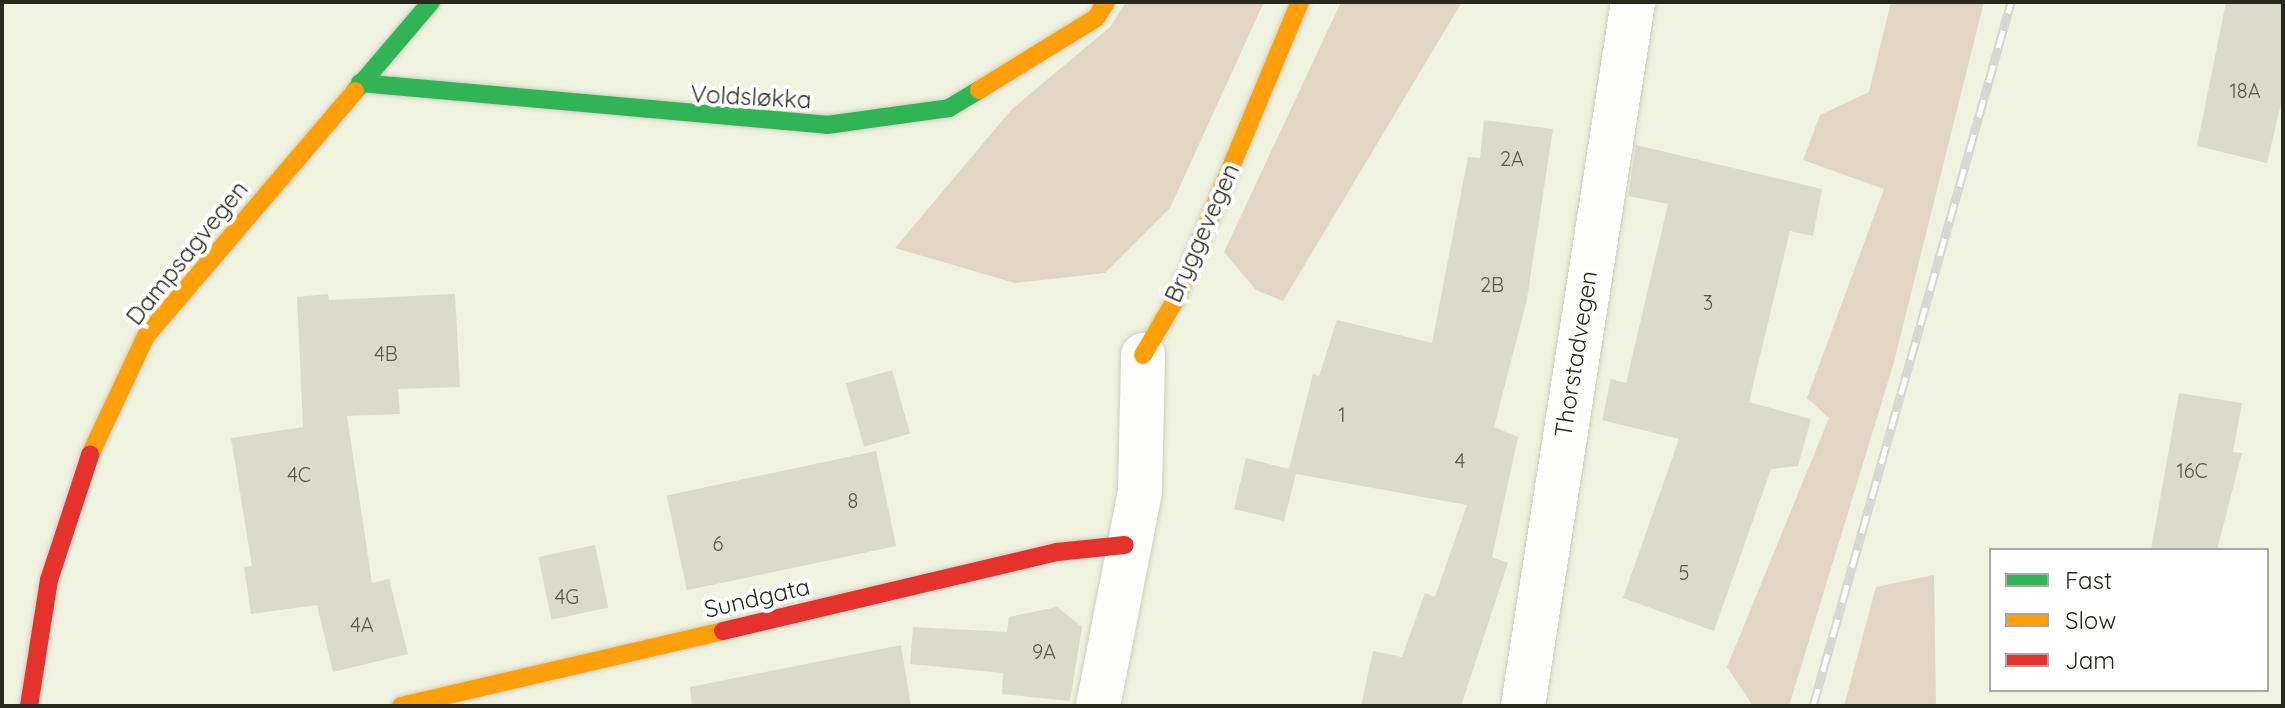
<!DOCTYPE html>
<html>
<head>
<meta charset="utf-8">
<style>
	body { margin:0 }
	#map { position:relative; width:2285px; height:708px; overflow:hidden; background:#f0f3e0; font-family:Quicksand,sans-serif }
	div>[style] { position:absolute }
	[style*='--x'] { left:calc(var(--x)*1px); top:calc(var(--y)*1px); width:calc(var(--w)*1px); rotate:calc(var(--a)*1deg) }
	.green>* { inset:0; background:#e1d6c2 }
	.building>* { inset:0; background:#dbdbca; transform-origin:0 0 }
	.roads { filter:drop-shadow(0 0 2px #cdd0c0) drop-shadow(0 0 2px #cdd0c0) }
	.street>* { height:44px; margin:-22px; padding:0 22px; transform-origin:22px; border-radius:22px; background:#fdfdfa }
	.fast>* { height:18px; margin:-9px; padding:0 9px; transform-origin:9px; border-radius:9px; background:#30b455 }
	.slow>* { height:18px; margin:-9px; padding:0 9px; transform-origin:9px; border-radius:9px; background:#ff9f0a }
	.jam>* { height:18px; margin:-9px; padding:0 9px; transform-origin:9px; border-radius:9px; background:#e5322d }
	.rail>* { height:9px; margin-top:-4.5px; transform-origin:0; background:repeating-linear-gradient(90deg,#fff 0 18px,#d6d7d1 0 36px); box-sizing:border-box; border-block:2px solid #d6d7d1 }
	span { translate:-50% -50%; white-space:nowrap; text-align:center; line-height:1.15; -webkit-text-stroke:8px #fff; paint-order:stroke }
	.number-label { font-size:20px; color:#565749 }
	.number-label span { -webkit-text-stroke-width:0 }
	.street-label { font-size:24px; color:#27291c }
	.frame { position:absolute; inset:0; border:4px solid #27291c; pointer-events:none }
	.legend { position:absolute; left:1989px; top:548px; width:280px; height:144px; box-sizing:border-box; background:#fff; border:2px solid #a9a9a4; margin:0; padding:10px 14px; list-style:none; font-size:24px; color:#27291c }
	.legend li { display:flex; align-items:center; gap:16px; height:40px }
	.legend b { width:40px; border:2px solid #a9a9a4 }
</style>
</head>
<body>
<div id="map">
	<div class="green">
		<div style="clip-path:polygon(1126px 2px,1264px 2px,1170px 208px,1105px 273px,1015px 283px,895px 248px,1012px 109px,1110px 27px)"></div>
		<div style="clip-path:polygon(1341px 2px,1462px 2px,1283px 301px,1256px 290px,1224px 252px)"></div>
		<div style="clip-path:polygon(1891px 2px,1984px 2px,1894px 362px,1789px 706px,1753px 706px,1727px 667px,1829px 418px,1807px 398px,1884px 189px,1803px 160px,1820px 115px,1869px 92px)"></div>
		<div style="clip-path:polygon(1934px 575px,1936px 706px,1844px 706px,1876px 587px)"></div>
	</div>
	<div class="building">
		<div style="clip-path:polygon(2226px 2px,2283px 2px,2283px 95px,2267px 163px,2197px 146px)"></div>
		<div style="clip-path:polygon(1484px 120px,1553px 129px,1527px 299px,1494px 427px,1518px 437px,1492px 557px,1508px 563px,1461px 706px,1361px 706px,1373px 651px,1402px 657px,1425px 593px,1435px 597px,1467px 505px,1296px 474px,1284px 521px,1234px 509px,1246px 458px,1289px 469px,1313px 374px,1319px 376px,1337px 320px,1432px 343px,1468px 157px,1480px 158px)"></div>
		<div style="clip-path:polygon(1636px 145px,1822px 189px,1813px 236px,1790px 231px,1749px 402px,1811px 419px,1798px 466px,1771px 469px,1714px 631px,1623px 598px,1679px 439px,1602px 420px,1611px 379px,1626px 383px,1668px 204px,1628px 196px)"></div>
		<div style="clip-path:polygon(328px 294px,329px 300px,455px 294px,460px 387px,398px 389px,400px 414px,347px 416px,372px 583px,389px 579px,408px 654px,333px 672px,317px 605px,251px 614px,244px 567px,252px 566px,231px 438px,303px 427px,297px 297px)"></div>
		<div style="left:892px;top:370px;width:66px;height:48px;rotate:74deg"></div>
		<div style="clip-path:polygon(2179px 393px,2242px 403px,2233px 452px,2242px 453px,2217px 550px,2151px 550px)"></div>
		<div style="left:876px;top:451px;width:97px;height:214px;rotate:78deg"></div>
		<div style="left:595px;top:545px;width:64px;height:58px;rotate:78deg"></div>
		<div style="clip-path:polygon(1057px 607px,1082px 627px,1070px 701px,1002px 694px,1003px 673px,910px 664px,913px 627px,1007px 632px,1009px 617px)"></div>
		<div style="clip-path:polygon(901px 645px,911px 706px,692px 706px,690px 687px)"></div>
	</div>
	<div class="roads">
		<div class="street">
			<div style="--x:1098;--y:706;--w:219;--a:-78.9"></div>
			<div style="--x:1140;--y:491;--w:136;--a:-88.7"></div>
			<div style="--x:1523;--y:706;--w:713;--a:-81.12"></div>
		</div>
		<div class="fast">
			<div style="--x:360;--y:83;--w:469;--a:5.1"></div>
			<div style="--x:827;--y:125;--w:123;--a:-7.9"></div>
			<div style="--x:949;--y:108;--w:35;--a:-31"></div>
			<div style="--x:355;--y:91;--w:117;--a:-49.5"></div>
		</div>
		<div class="slow">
			<div style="--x:979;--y:90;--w:137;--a:-31.6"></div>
			<div style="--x:1096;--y:18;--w:19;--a:-58"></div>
			<div style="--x:1143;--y:355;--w:67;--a:-59.6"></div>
			<div style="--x:1177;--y:297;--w:320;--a:-67.4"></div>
			<div style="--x:90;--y:455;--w:132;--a:-64.8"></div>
			<div style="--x:146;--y:336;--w:322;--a:-49.5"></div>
			<div style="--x:401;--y:706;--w:331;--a:-13.1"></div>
		</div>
		<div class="jam">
			<div style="--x:723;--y:631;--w:343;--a:-13.3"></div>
			<div style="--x:1057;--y:552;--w:68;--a:-5.9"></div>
			<div style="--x:29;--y:706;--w:128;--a:-81"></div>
			<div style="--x:49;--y:580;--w:132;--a:-71.8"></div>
		</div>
	</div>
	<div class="rail">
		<div style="--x:1813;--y:706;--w:731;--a:-74.29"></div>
	</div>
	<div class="number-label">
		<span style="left:2245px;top:90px">18A</span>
		<span style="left:1512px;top:158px">2A</span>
		<span style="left:1492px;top:284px">2B</span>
		<span style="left:1708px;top:302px">3</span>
		<span style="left:386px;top:353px">4B</span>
		<span style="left:1342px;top:414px">1</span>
		<span style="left:1460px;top:460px">4</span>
		<span style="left:2192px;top:470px">16C</span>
		<span style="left:299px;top:474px">4C</span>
		<span style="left:853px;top:500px">8</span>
		<span style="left:718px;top:543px">6</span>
		<span style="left:1684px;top:572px">5</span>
		<span style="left:567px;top:596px">4G</span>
		<span style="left:362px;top:624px">4A</span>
		<span style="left:1044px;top:651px">9A</span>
	</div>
	<div class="street-label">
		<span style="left:751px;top:97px;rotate:3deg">Voldsløkka</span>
		<span style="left:1202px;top:233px;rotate:-66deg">Bryggevegen</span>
		<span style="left:187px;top:253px;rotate:-51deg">Dampsagvegen</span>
		<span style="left:1576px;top:354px;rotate:-81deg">Thorstadvegen</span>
		<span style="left:757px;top:598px;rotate:-13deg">Sundgata</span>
	</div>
	<div class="frame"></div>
	<ul class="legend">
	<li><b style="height:10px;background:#30b455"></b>Fast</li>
	<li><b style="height:10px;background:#ff9f0a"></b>Slow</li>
	<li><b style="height:10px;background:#e5322d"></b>Jam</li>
	</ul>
</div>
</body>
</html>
